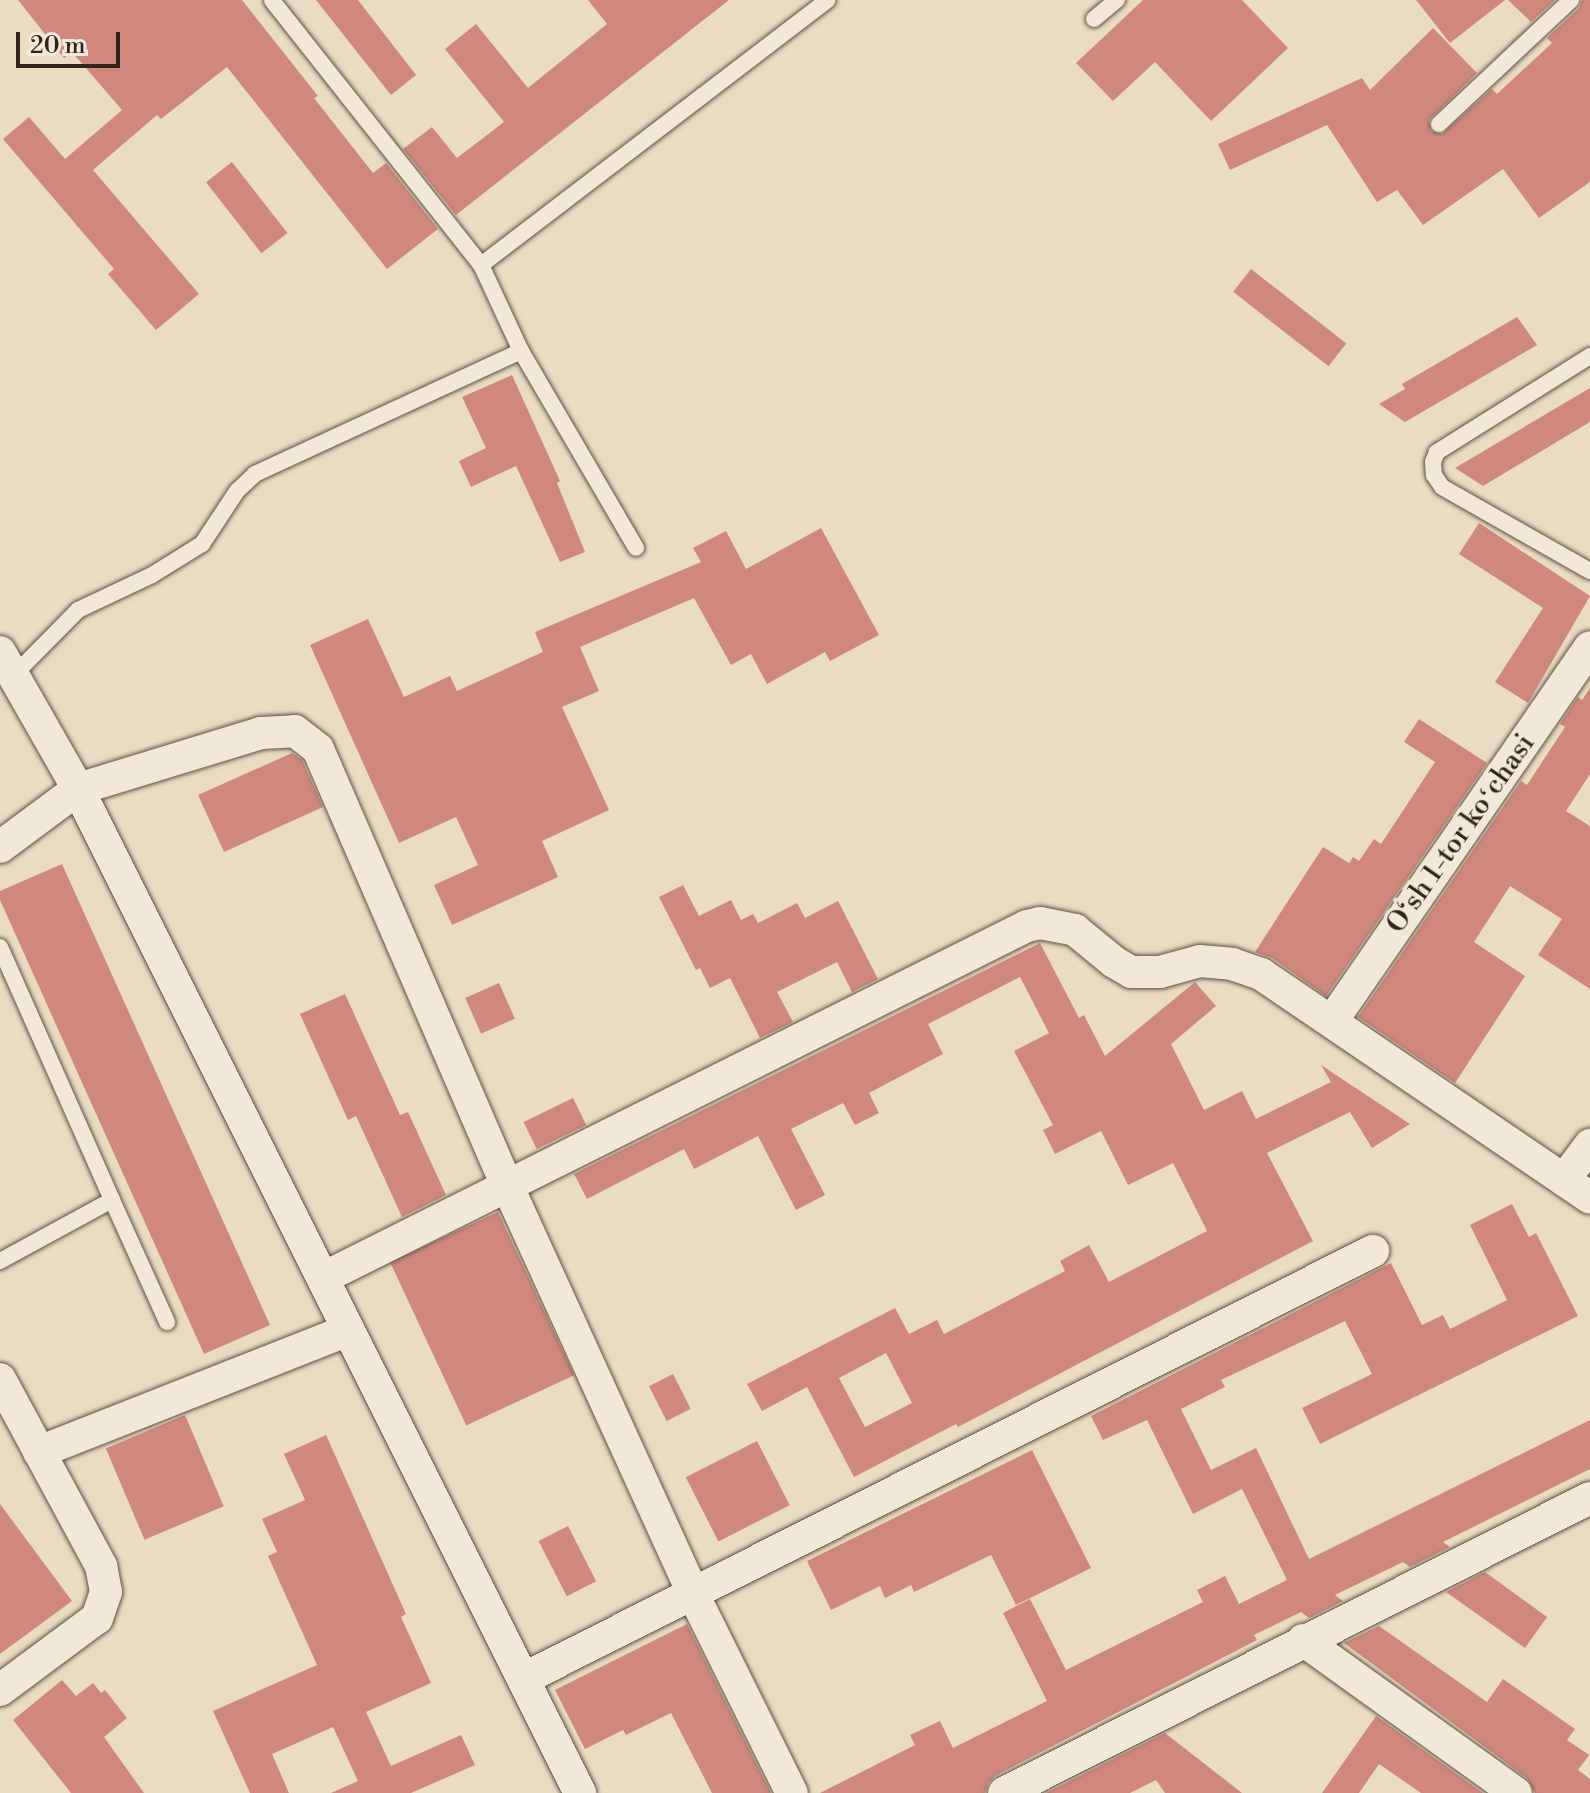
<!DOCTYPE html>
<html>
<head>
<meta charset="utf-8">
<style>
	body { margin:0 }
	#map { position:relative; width:1590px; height:1793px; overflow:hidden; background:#eadbc3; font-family:"Libre Bodoni",serif }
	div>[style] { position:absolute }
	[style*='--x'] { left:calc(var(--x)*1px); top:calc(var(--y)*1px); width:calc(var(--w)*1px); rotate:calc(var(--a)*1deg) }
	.building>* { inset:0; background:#d0887e; transform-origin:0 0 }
	.roads { filter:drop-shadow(0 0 2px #5e5245) drop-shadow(0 0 2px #5e5245) }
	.lane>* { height:16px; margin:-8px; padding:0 8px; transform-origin:8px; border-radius:8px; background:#f1e8d8 }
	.street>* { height:32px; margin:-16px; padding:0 16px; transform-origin:16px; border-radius:16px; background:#f1e8d8 }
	span { translate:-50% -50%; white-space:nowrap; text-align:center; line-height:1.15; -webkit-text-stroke:7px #f1e8d8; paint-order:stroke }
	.street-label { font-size:28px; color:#30241b }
	.scale { position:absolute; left:16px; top:32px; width:104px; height:36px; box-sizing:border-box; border:4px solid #30241b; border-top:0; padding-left:10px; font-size:24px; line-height:28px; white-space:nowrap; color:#30241b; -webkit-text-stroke:6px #f1e8d8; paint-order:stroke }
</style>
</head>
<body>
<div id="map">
	<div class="building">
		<div style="clip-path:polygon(18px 0,242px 0,318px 96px,314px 98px,373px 173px,386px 163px,438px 229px,387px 269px,227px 67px,161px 119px,157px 115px,93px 170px,199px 294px,156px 330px,108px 274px,114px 269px,3px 139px,29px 117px,65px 159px,122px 110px,72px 52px,64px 58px)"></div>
		<div style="clip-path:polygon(316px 0,358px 0,416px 75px,391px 95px)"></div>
		<div style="clip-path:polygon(588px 0,729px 0,456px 215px,403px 149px,432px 127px,457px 158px,504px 122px,445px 49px,476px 24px,528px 88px,607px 24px)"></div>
		<div style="clip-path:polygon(1143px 0,1242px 0,1288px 48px,1211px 121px,1155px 62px,1113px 101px,1076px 63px)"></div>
		<div style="clip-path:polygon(1416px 0,1505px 0,1450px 43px)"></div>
		<div style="clip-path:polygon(1508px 0,1555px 0,1531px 22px)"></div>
		<div style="clip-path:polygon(1582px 0,1590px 0,1590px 182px,1539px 218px,1503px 169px,1423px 225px,1397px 190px,1377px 202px,1327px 125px,1230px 170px,1218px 144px,1362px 78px,1370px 90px,1433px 28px,1477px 73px,1429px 120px,1431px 131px,1442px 134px,1492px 89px,1497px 94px,1552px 43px,1547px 38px,1579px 8px)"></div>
		<div style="left:232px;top:162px;width:90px;height:33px;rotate:52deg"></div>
		<div style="left:1251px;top:269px;width:121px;height:29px;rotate:38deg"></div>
		<div style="clip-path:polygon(1517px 317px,1537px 345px,1405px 422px,1379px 404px,1405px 389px,1402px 384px)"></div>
		<div style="clip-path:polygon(512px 375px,560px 481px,557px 483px,585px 552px,560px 562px,516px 466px,471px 487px,459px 461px,486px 448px,462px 397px)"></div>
		<div style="clip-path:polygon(1590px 388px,1590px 422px,1483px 486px,1455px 468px)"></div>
		<div style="clip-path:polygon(1479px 523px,1590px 596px,1528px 703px,1495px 682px,1543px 608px,1459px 554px)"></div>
		<div style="clip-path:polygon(821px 528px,879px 635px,830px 661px,825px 652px,767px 684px,751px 654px,731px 665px,694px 598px,580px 647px,599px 691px,562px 707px,609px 810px,542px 841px,558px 877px,452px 925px,434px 885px,478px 865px,456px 817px,399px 843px,310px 645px,368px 619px,404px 697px,450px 676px,457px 691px,543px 652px,535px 632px,701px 562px,693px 548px,726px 531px,746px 569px)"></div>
		<div style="clip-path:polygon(1590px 688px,1590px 774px,1566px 811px,1590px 826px,1590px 989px,1538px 955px,1562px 919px,1510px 886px,1474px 942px,1525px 976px,1455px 1083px,1358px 1017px,1521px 781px,1527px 785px,1565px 727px,1560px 724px,1578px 697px,1582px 700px)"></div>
		<div style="clip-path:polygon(1419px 719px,1487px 763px,1326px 996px,1272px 958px,1255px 952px,1323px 847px,1349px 863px,1353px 857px,1359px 861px,1374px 839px,1381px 844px,1435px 762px,1404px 742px)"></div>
		<div style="clip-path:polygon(292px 753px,302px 760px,323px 807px,224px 852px,198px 795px)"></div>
		<div style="clip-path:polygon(62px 864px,270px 1325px,204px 1354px,0 900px,0 891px)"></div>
		<div style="clip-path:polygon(683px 885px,699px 916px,731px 900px,741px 920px,753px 914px,758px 923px,797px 903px,805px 918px,838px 901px,878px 979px,852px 992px,837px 962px,777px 992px,793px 1022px,760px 1038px,730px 978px,710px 988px,700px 968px,696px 970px,659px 897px)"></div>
		<div style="clip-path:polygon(evenodd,1040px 943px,1079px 1018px,1084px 1015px,1105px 1056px,1195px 982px,1216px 1006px,1171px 1044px,1204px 1110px,1242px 1091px,1256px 1119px,1331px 1082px,1321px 1065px,1410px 1124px,1372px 1148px,1350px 1112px,1267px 1153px,1313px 1241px,958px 1427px,956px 1424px,854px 1477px,807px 1387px,762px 1411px,747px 1384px,895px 1308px,909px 1334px,937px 1320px,944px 1334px,1065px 1271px,1060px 1261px,1089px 1245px,1109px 1282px,1207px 1231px,1173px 1163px,1128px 1185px,1101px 1131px,1055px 1154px,1043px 1130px,1053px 1125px,1014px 1051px,1049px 1033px,1020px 977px,928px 1024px,943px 1054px,869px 1093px,879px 1113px,855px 1125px,843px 1103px,791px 1129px,825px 1195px,796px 1210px,758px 1136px,694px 1169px,684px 1149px,587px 1199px,574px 1174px,1040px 943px,886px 1353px,912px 1403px,865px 1427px,839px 1378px,886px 1353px)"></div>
		<div style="left:499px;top:983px;width:39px;height:37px;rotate:66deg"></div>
		<div style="clip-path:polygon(345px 994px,400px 1115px,408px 1112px,446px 1195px,402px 1217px,356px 1116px,348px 1120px,300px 1014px)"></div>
		<div style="left:573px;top:1098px;width:30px;height:55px;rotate:64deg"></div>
		<div style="clip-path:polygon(1512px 1204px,1529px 1237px,1536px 1233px,1578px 1316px,1320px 1444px,1302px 1408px,1372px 1374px,1345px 1321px,1221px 1380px,1225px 1387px,1181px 1409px,1211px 1470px,1256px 1448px,1309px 1559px,1590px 1420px,1590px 1469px,1443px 1542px,1450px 1547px,1410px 1567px,1403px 1562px,1335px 1595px,1343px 1601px,1309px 1618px,1301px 1612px,1254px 1635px,1257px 1640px,995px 1776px,988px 1783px,985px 1793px,820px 1793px,915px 1745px,910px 1735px,940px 1721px,953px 1748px,1047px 1701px,1003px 1613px,1030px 1599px,1066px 1670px,1203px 1602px,1197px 1590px,1225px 1576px,1239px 1604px,1287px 1580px,1242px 1489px,1193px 1514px,1147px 1420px,1103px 1440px,1091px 1416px,1391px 1263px,1422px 1325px,1443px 1315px,1450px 1329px,1507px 1300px,1470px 1225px)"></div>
		<div style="left:498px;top:1212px;width:180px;height:119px;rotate:65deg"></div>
		<div style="left:673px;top:1374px;width:39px;height:27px;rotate:63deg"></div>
		<div style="left:185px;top:1415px;width:99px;height:86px;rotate:67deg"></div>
		<div style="clip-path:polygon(326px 1435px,406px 1614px,401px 1617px,431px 1683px,366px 1712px,391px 1766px,461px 1735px,475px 1765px,411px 1793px,331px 1793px,358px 1781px,333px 1727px,272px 1754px,289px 1793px,250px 1793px,213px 1711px,317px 1665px,268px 1556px,277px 1552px,262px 1519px,305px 1500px,284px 1454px)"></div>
		<div style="left:757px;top:1441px;width:72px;height:80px;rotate:63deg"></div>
		<div style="clip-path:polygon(1032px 1450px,1091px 1568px,1016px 1605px,991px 1555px,914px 1592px,911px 1585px,885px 1598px,880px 1586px,831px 1610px,807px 1561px)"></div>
		<div style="clip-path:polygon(0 1504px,72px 1601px,0 1654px)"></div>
		<div style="left:568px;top:1526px;width:62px;height:33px;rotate:63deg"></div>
		<div style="clip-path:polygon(1485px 1572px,1547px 1617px,1525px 1648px,1446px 1592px)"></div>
		<div style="clip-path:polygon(687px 1624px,771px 1793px,712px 1793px,671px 1713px,626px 1735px,623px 1730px,585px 1749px,555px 1690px)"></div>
		<div style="clip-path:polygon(1379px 1626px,1487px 1702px,1503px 1679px,1575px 1729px,1567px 1740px,1589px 1755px,1578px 1770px,1590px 1779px,1590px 1793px,1535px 1793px,1527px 1778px,1344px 1643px)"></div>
		<div style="clip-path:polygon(62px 1680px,76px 1696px,93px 1683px,101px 1693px,105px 1690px,127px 1718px,104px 1737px,144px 1793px,71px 1793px,13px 1720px)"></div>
		<div style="clip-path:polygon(1376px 1716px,1483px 1793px,1421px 1793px,1379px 1764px,1359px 1793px,1322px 1793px)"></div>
		<div style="clip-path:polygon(1165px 1733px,1242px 1793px,1165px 1793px,1156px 1780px,1130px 1793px,1046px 1793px)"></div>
	</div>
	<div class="roads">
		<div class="lane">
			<div style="--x:1094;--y:19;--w:30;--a:-40"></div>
			<div style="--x:1439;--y:124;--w:181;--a:-43.2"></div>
			<div style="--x:481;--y:265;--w:436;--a:-37.4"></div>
			<div style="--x:521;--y:351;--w:228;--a:59.7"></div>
			<div style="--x:1590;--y:356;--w:181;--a:147.9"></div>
			<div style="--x:1437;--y:452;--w:11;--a:112"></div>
			<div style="--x:1433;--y:462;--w:13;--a:86"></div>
			<div style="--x:1434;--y:475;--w:14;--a:56"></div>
			<div style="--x:1442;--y:487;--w:170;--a:29.6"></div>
			<div style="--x:12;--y:677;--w:94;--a:-45.4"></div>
			<div style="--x:78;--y:610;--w:82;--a:-25.3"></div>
			<div style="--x:152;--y:575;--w:59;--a:-31.8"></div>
			<div style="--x:202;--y:544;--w:64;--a:-56.6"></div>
			<div style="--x:237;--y:491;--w:25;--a:-43"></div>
			<div style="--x:255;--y:474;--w:293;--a:-24.8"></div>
			<div style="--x:521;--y:351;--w:95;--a:-114.9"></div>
			<div style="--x:481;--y:265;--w:337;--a:-128.3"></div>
			<div style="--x:0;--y:947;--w:277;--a:66.1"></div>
			<div style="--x:112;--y:1200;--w:128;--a:151.4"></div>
			<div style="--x:112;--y:1200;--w:134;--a:65.7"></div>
		</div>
		<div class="street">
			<div style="--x:0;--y:652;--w:158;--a:60.3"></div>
			<div style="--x:78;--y:789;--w:1123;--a:63.43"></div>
			<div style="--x:0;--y:847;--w:97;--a:-36.6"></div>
			<div style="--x:78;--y:789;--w:191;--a:-17"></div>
			<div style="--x:261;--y:733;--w:34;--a:-3"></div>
			<div style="--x:295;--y:731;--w:29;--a:38"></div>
			<div style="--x:318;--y:749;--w:475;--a:66.6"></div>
			<div style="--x:507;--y:1185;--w:452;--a:65.5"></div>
			<div style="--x:694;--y:1596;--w:220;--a:63.6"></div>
			<div style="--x:1332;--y:1021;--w:454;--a:-55.4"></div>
			<div style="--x:1564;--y:1180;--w:44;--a:-53.4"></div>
			<div style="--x:323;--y:1278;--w:787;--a:-26.57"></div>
			<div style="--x:1027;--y:926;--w:13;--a:-13"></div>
			<div style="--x:1040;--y:923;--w:36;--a:11"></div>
			<div style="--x:1075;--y:930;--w:50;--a:39.4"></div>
			<div style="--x:1114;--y:962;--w:20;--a:30"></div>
			<div style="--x:1131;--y:972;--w:29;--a:0"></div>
			<div style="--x:1160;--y:972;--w:41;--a:-15.4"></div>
			<div style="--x:1200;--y:961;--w:32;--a:5"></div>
			<div style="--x:1232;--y:964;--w:31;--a:19"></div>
			<div style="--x:1261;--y:974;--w:398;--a:34.2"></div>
			<div style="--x:0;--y:1379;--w:213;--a:61.6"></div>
			<div style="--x:101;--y:1566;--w:26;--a:79"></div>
			<div style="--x:106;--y:1592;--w:28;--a:109"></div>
			<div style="--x:97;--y:1618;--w:121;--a:143.4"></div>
			<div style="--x:39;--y:1452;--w:332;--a:-21.5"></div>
			<div style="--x:1303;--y:1640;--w:262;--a:35.7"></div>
			<div style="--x:523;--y:1679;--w:952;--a:-26.73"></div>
			<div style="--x:1004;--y:1793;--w:656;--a:-26.72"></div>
		</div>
	</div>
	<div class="street-label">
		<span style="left:1461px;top:834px;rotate:-55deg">O‘sh 1-tor koʻchasi</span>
	</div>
	<div class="scale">20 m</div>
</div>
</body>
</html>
